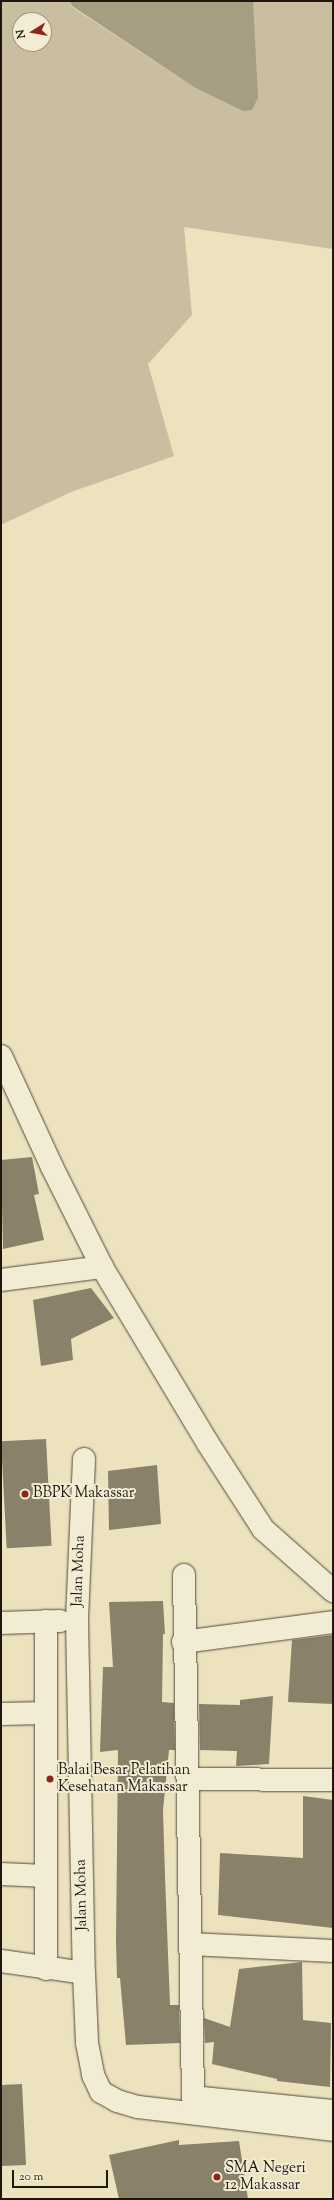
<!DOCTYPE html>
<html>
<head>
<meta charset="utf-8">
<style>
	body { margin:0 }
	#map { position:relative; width:334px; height:2200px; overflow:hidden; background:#ece2be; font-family:"Sorts Mill Goudy",serif }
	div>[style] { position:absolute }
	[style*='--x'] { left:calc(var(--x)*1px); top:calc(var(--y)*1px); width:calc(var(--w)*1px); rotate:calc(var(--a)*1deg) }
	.green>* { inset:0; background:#c9bfa0 }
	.water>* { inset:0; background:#a69d82 }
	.building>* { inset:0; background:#89816a; transform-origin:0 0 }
	.roads { filter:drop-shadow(0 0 1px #524a3a) drop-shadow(0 0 1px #524a3a) }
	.minor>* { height:22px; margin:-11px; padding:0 11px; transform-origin:11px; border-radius:11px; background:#f3ecd5 }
	.dots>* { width:11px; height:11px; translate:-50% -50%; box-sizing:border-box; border:2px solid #f3ecd5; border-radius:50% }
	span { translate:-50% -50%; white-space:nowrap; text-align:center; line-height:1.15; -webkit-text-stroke:4px #f3ecd5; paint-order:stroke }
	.poi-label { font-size:15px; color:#1e170e }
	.left { translate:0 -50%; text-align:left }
	.street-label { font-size:15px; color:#1e170e }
	.frame { position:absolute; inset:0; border:2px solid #1e170e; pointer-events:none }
	.north { position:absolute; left:12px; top:12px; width:40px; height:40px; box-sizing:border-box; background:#f3ecd5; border:1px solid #9e9785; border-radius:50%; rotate:259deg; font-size:11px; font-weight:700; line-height:16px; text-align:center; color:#1e170e }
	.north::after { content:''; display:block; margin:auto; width:14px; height:18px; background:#8f2418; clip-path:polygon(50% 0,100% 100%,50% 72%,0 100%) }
	.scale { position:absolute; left:12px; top:2170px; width:96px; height:18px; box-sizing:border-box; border:2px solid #1e170e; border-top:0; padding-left:5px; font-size:12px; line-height:14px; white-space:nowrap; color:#1e170e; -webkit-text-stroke:3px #f3ecd5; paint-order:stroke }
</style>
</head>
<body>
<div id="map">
	<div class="green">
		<div style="clip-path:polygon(evenodd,1px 1px,70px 1px,72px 7px,194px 87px,252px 8px,253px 1px,333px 1px,333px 249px,184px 227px,192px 315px,148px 364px,174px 456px,71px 492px,1px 525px,1px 1px,20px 20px,44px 20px,44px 44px,20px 44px,20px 20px)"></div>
	</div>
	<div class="water">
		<div style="clip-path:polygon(70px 1px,253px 1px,258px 98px,252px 110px,243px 111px,194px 87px,72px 6px)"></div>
	</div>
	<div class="building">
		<div style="clip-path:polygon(32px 1157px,39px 1194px,34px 1195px,44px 1240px,3px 1249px,1px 1160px)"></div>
		<div style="clip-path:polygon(91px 1288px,114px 1318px,71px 1339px,73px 1360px,41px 1366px,33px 1300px)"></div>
		<div style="left:46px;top:1439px;width:107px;height:45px;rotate:87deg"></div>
		<div style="clip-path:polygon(157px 1465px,161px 1524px,109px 1530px,108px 1471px)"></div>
		<div style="clip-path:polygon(163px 1601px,165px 1634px,163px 1634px,162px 1702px,174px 1703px,175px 1750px,169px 1750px,163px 1810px,165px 1876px,170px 2005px,179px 2005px,180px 2043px,126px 2045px,120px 1978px,117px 1978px,116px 1941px,118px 1750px,100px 1752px,103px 1667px,113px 1667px,109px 1602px)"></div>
		<div style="clip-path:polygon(333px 1635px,333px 1704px,288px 1702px,292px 1640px)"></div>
		<div style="clip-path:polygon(273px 1696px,269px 1764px,236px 1766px,237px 1751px,200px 1750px,199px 1704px,240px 1705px,240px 1700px)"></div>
		<div style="clip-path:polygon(303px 1796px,333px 1800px,333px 1928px,218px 1915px,220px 1853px,303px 1858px)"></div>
		<div style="clip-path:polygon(302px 1962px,303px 2020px,331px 2023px,330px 2087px,277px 2081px,277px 2079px,212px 2064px,214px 2042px,205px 2043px,204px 2018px,230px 2027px,239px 1969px)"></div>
		<div style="clip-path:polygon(22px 2084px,26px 2165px,1px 2166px,1px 2085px)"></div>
		<div style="clip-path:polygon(179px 2140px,179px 2145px,239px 2141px,248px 2199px,119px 2199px,109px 2155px)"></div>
	</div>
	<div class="roads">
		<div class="minor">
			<div style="--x:1;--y:1056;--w:122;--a:65.3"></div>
			<div style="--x:52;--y:1167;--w:112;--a:63.4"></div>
			<div style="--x:102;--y:1267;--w:204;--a:59"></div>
			<div style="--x:207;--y:1442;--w:103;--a:57.2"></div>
			<div style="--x:263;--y:1529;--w:94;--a:41.5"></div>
			<div style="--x:1;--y:1280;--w:102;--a:-7.3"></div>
			<div style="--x:84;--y:1459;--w:161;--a:92.5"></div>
			<div style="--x:77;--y:1620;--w:353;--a:88.9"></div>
			<div style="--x:84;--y:1973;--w:70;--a:87.5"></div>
			<div style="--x:87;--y:2043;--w:33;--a:79"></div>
			<div style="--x:93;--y:2075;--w:19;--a:65"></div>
			<div style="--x:101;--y:2092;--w:18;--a:29"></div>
			<div style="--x:117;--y:2101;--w:22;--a:16"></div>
			<div style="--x:138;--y:2107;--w:196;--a:6.7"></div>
			<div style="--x:184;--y:1575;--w:522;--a:89.01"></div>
			<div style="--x:193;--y:2097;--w:141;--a:5.7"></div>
			<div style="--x:46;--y:1621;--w:348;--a:90"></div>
			<div style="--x:1;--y:1623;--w:59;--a:-1.9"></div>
			<div style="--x:183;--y:1642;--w:151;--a:-7.6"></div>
			<div style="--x:1;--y:1714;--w:45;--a:-1.3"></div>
			<div style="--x:188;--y:1779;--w:145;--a:0.4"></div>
			<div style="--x:1;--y:1874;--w:45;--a:2.5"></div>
			<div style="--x:190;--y:1944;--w:143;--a:2.8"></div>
			<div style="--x:1;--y:1961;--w:84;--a:8.2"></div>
		</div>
	</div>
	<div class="dots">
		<div style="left:25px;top:1494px;background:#8f2418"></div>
		<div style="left:50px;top:1779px;background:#8f2418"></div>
		<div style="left:217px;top:2177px;background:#8f2418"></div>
	</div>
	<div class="poi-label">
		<span class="left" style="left:33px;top:1494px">BBPK Makassar</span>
		<span class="left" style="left:58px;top:1779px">Balai Besar Pelatihan<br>Kesehatan Makassar</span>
		<span class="left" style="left:225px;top:2177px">SMA Negeri<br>12 Makassar</span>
	</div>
	<div class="street-label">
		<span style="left:79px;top:1571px;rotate:-88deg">Jalan Moha</span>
		<span style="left:82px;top:1895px;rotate:-91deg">Jalan Moha</span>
	</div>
	<div class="frame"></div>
	<div class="north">N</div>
	<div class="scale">20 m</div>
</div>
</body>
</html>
